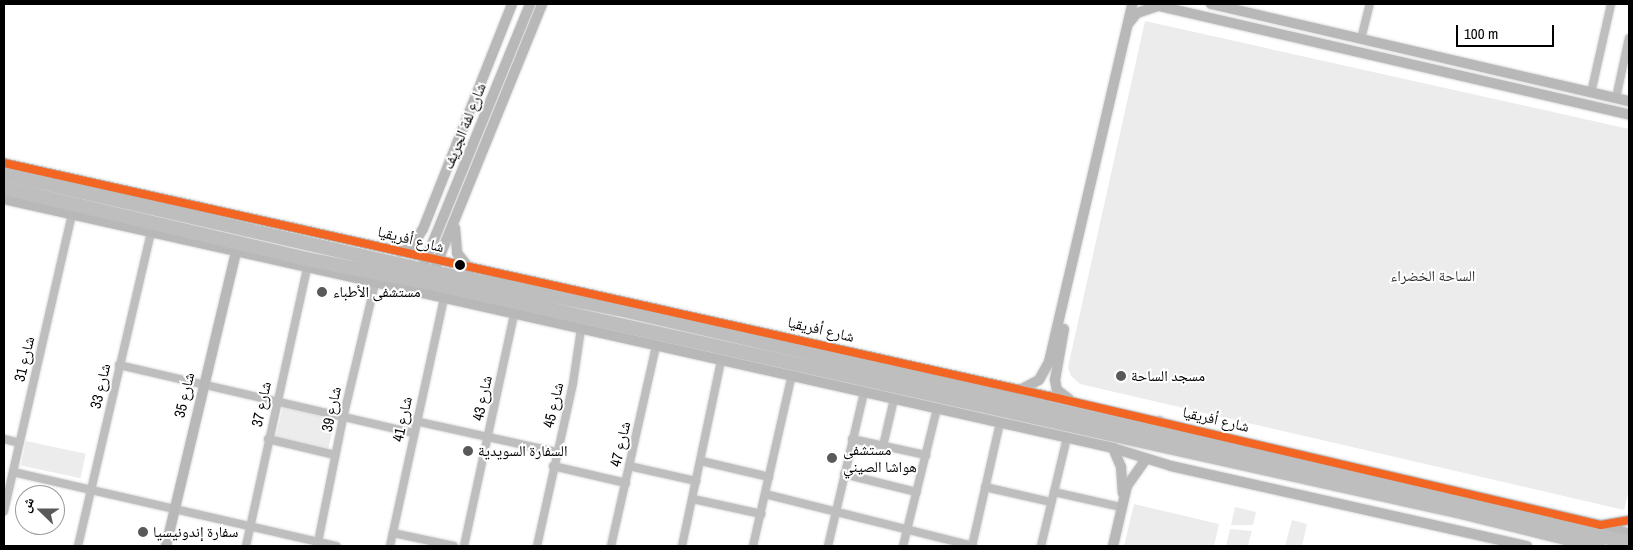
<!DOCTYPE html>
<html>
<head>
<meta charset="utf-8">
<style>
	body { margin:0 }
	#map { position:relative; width:1633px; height:550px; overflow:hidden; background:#fff; font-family:"Archivo Narrow","Noto Naskh Arabic",sans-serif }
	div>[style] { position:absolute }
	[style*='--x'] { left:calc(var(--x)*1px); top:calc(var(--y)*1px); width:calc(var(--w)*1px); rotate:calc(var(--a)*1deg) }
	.green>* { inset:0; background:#ececec; transform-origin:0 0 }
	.roads { filter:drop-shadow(0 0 1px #dbdbdb) drop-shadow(0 0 1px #dbdbdb) }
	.street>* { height:8px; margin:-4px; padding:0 4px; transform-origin:4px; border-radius:4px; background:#bebebe }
	.secondary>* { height:10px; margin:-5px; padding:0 5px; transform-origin:5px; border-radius:5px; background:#b8b8b8 }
	.highway>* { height:14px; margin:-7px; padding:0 7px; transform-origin:7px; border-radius:7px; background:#bebebe }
	.bus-1>* { height:8px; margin:-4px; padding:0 4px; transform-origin:4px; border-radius:4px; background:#f26522 }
	.dots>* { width:14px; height:14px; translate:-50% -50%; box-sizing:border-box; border:2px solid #fff; border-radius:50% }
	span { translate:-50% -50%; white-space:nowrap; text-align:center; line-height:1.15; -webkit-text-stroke:4px #fff; paint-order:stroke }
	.street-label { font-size:15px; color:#000 }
	.park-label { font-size:15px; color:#333 }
	.poi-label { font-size:15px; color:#000 }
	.left { translate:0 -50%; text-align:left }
	.frame { position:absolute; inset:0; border:5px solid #000; pointer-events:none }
	.north { position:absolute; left:15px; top:485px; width:50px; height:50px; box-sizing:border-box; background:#fff; border:1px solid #999; border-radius:50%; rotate:292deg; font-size:14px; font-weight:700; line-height:20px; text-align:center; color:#000 }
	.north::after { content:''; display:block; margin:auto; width:18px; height:22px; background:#595959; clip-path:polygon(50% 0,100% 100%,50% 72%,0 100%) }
	.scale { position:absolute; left:1456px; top:25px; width:98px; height:22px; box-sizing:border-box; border:2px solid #000; border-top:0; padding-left:6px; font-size:15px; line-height:18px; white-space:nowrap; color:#000; -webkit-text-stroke:4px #fff; paint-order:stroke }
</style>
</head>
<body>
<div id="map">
	<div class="green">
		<div style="clip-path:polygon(1145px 21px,1629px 129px,1629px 489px,1624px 510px,1080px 384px,1071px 376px,1068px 367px)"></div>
		<div style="left:283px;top:407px;width:54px;height:34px;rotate:14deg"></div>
		<div style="left:26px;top:441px;width:61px;height:25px;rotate:12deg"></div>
		<div style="clip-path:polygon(1134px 504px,1219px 524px,1214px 546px,1124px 546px)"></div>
		<div style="clip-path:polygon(1235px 507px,1256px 512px,1253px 525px,1231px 525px)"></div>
		<div style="clip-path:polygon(1292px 520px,1307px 524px,1302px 546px,1285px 546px)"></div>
		<div style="clip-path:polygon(1230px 529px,1252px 531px,1248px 545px,1226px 546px)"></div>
	</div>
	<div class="roads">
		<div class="street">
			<div style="--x:1361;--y:39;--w:36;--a:-76"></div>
			<div style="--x:1591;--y:93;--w:91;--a:-77.3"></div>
			<div style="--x:1616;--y:98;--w:61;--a:-77.8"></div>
			<div style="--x:119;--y:365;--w:302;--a:13"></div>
			<div style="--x:415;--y:421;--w:144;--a:12.4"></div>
			<div style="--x:4;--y:439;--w:16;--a:14"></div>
			<div style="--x:268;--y:439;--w:69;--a:13.4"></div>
			<div style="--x:852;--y:439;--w:76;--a:12.2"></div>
			<div style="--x:883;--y:446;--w:48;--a:-76.8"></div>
			<div style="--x:701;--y:461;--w:70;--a:13.2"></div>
			<div style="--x:553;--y:466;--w:75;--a:13.1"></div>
			<div style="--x:629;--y:466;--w:69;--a:12.6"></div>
			<div style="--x:13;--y:472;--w:332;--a:12.9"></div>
			<div style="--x:844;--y:474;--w:75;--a:13.9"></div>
			<div style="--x:985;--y:487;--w:68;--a:12.8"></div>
			<div style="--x:1054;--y:492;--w:69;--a:12.6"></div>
			<div style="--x:765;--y:494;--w:214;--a:14"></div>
			<div style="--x:693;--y:499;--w:70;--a:12.4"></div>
			<div style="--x:4;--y:511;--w:305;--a:-77.1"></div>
			<div style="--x:393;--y:533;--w:62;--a:12"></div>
			<div style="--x:318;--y:542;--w:126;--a:-78.6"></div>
			<div style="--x:343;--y:418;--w:138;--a:-76.6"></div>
			<div style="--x:78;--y:546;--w:321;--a:-76.9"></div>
			<div style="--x:246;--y:546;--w:285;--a:-77.6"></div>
			<div style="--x:390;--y:546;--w:253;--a:-77.7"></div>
			<div style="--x:464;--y:546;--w:236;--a:-77.8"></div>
			<div style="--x:537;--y:546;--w:167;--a:-77.5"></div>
			<div style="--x:573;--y:383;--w:55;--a:-81.6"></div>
			<div style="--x:611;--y:546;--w:204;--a:-77.3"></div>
			<div style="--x:682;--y:546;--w:189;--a:-78.1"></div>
			<div style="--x:753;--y:546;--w:175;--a:-77.2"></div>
			<div style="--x:828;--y:546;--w:157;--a:-76.8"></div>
			<div style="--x:903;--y:546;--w:141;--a:-76.1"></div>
			<div style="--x:972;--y:546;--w:126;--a:-77.2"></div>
			<div style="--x:1041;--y:546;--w:111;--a:-76.5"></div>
		</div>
		<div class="secondary">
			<div style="--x:1150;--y:4;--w:492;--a:13"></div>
			<div style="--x:1211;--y:4;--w:429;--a:13.1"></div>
			<div style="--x:1128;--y:24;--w:14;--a:-51"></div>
			<div style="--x:1137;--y:13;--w:21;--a:-19"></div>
			<div style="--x:4;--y:163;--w:1070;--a:12.58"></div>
			<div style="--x:1048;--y:396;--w:568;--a:13.13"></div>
			<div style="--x:1601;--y:525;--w:28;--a:-10"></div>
			<div style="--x:4;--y:199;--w:1137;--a:12.65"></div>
			<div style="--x:1113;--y:448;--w:61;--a:17.2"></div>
			<div style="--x:1171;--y:466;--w:365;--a:12.7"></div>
			<div style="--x:455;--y:228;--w:25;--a:85"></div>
			<div style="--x:457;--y:253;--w:22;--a:51"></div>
			<div style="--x:400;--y:252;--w:12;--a:-20"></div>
			<div style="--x:411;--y:248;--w:22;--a:-58"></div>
			<div style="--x:423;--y:229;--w:242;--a:-68.4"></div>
			<div style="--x:424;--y:264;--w:281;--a:-67.8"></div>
			<div style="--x:435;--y:268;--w:285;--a:-67.9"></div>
			<div style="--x:1064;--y:329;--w:52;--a:100"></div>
			<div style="--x:1055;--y:380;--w:10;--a:79"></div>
			<div style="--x:1057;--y:390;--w:15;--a:37"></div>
			<div style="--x:1020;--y:390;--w:21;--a:-28"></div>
			<div style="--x:1039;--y:380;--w:21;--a:-61"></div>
			<div style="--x:1049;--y:362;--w:367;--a:-76.9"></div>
			<div style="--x:1113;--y:448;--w:21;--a:67"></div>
			<div style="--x:1121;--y:467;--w:26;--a:86"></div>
			<div style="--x:1609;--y:527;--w:21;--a:19"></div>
			<div style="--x:166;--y:546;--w:302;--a:-76.6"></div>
			<div style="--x:1113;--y:546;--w:62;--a:-76.9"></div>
			<div style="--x:1127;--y:486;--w:32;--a:-55"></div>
		</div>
		<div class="highway">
			<div style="--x:4;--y:174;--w:429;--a:12.9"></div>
			<div style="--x:422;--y:270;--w:201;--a:11.2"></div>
			<div style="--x:619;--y:309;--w:1035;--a:13.02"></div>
			<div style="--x:4;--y:188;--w:314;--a:13.2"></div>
			<div style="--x:310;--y:260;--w:123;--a:10.8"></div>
			<div style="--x:431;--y:283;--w:1051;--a:12.53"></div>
			<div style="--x:1457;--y:511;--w:145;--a:13.9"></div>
			<div style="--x:1159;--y:423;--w:24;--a:38"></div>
		</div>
	</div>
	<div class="bus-1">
		<div style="--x:4;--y:163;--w:1070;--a:12.58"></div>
		<div style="--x:1048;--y:396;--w:568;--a:13.13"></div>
		<div style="--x:1601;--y:525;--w:28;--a:-10"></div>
	</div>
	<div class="dots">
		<div style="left:460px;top:265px;background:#000"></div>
		<div style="left:322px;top:292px;background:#595959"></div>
		<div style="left:1121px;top:376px;background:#595959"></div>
		<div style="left:468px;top:451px;background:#595959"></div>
		<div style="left:832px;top:458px;background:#595959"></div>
		<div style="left:143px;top:532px;background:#595959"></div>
	</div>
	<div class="street-label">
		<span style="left:464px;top:126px;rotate:-68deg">شارع لفة الجريف</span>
		<span style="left:411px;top:239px;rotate:14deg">شارع أفريقيا</span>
		<span style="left:821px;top:329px;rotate:13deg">شارع أفريقيا</span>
		<span style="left:24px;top:359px;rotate:-77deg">شارع 31</span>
		<span style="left:100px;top:386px;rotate:-77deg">شارع 33</span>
		<span style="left:184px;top:395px;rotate:-77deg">شارع 35</span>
		<span style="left:482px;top:398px;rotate:-78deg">شارع 43</span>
		<span style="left:261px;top:404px;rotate:-78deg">شارع 37</span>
		<span style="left:553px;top:405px;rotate:-77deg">شارع 45</span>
		<span style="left:331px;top:409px;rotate:-78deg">شارع 39</span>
		<span style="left:402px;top:419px;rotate:-78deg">شارع 41</span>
		<span style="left:1216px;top:419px;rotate:13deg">شارع أفريقيا</span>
		<span style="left:620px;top:444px;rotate:-77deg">شارع 47</span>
	</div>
	<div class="park-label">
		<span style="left:1433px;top:276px">الساحة الخضراء</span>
	</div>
	<div class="poi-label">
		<span class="left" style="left:333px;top:292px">مستشفی الأطباء</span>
		<span class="left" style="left:1131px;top:376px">مسجد الساحة</span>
		<span class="left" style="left:843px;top:458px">مستشفى<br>هواشا الصيني</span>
		<span class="left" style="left:478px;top:451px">السفارة السويدية</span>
		<span class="left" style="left:153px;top:532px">سفارة إندونيسيا</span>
	</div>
	<div class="frame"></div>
	<div class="north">ش</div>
	<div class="scale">100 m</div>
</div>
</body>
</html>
